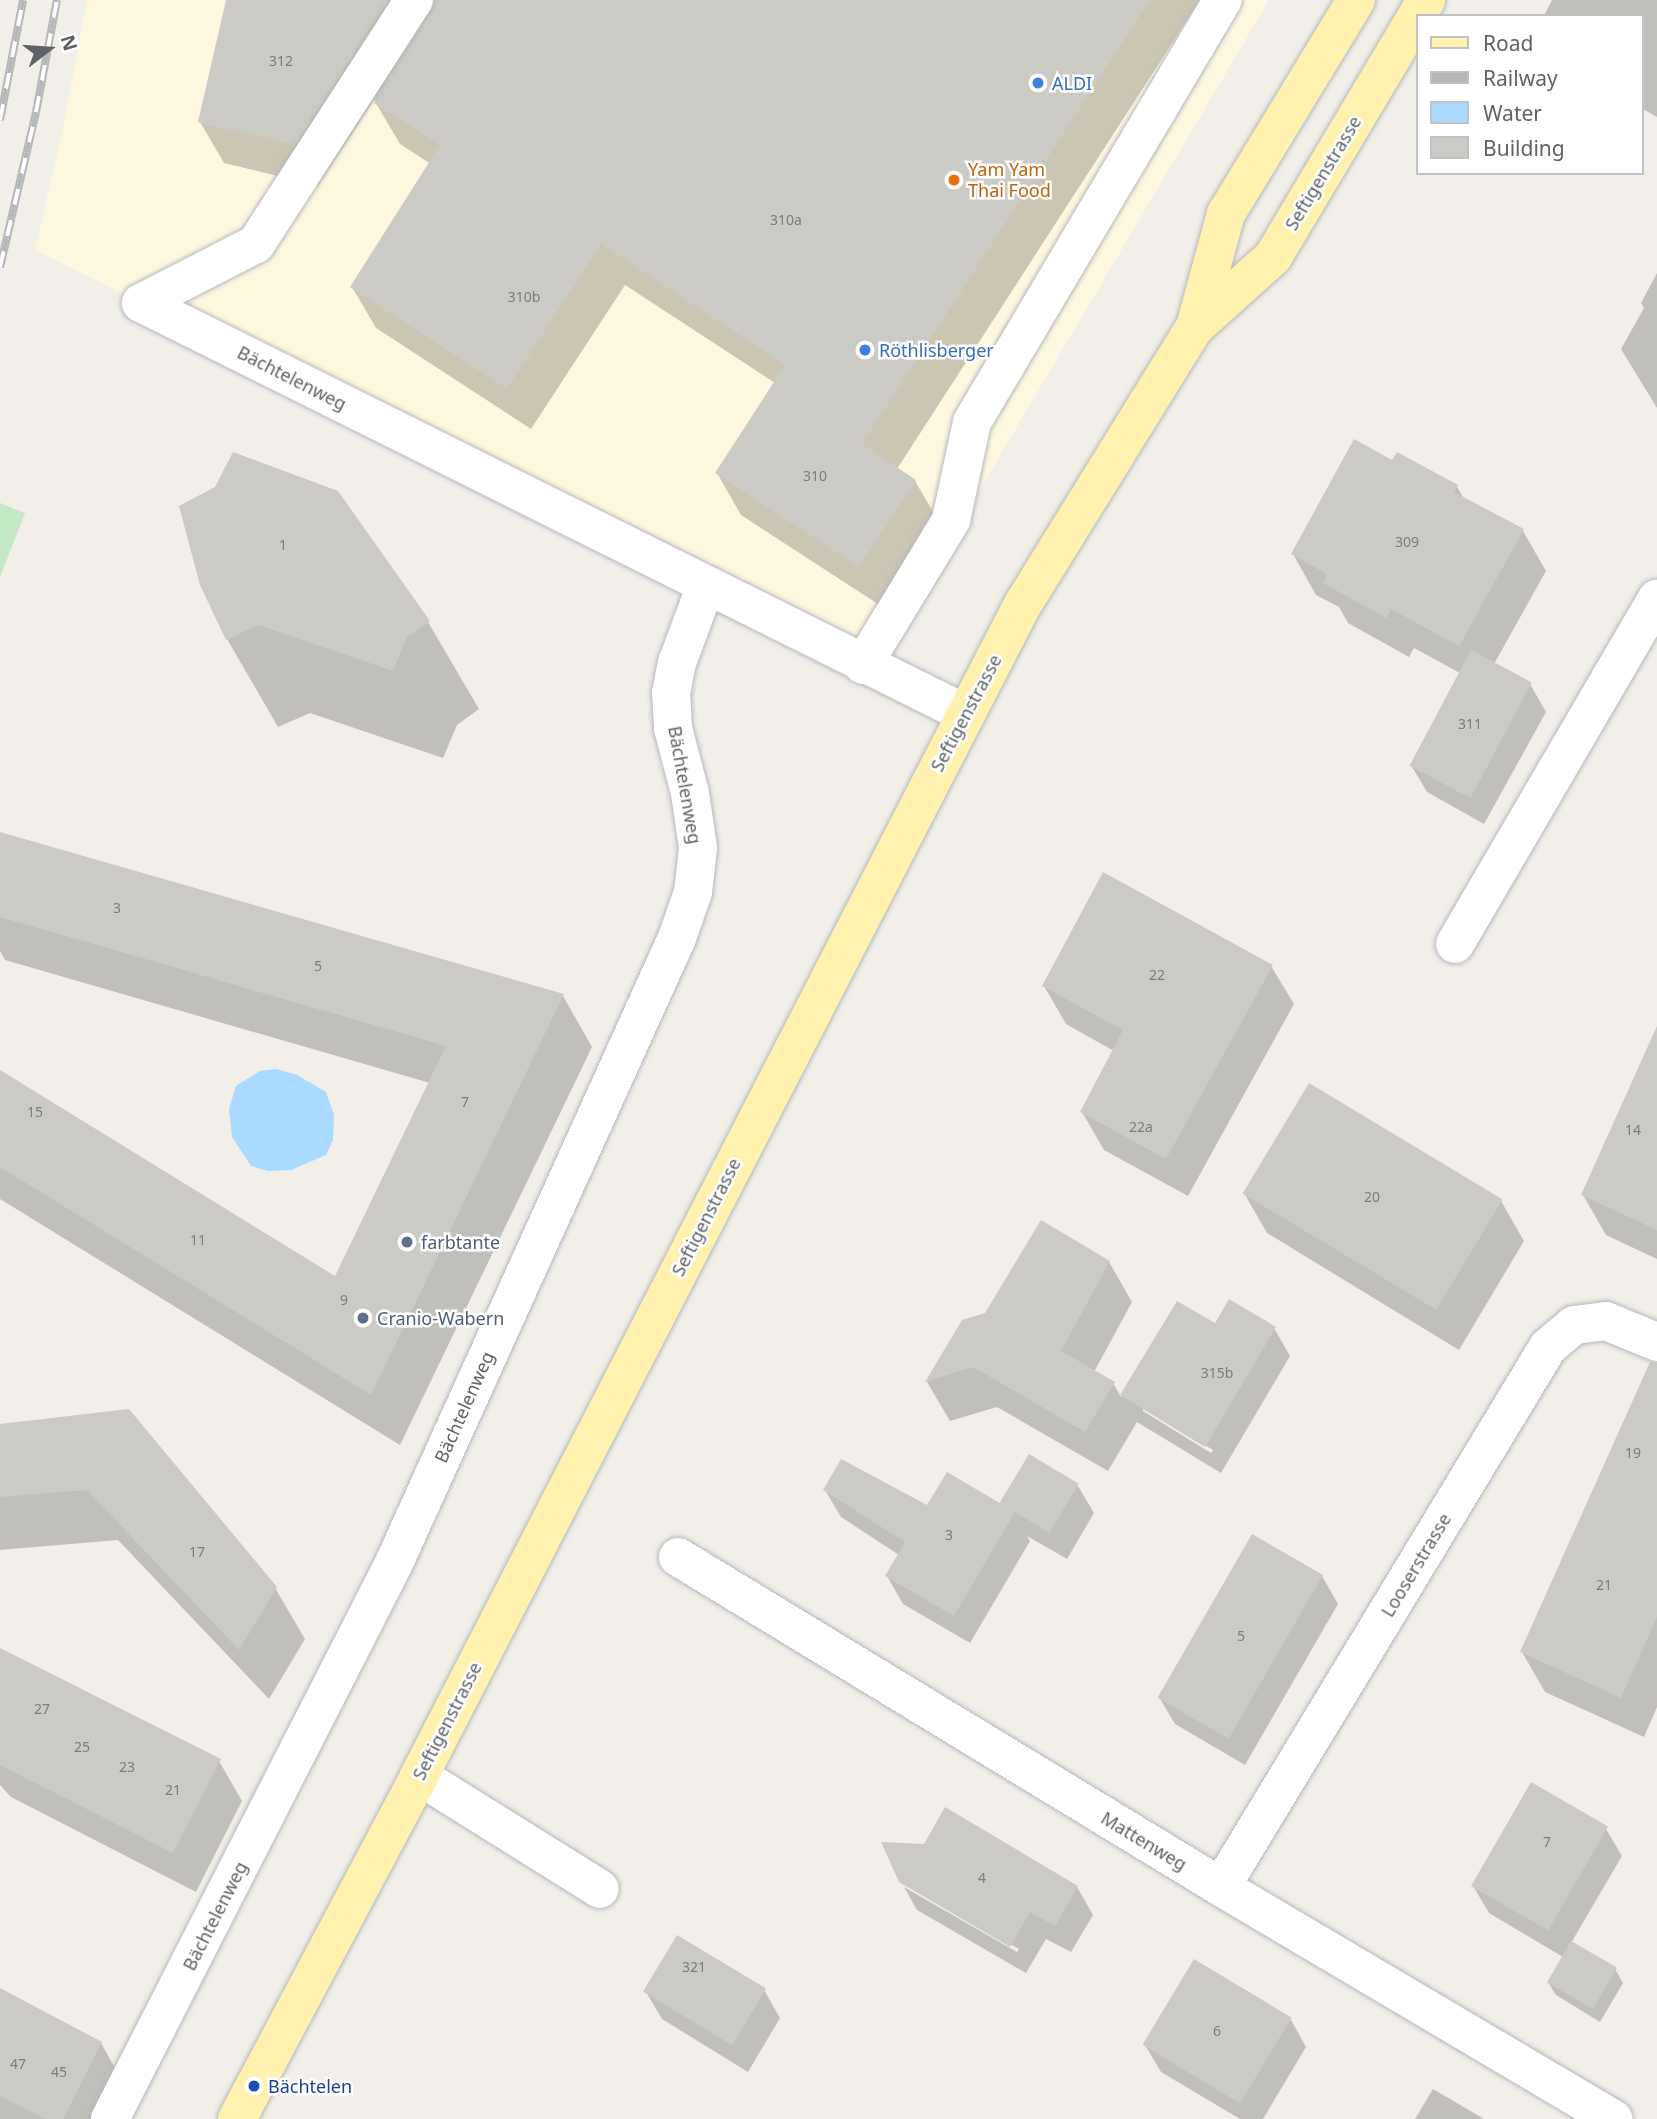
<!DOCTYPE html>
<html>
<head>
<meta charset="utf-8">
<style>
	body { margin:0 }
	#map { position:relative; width:1657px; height:2119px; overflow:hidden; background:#f1efe8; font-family:"Noto Sans",sans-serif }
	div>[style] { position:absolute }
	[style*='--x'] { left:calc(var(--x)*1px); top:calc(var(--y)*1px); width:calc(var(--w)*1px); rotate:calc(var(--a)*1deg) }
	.commercial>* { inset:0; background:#fef7e0 }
	.green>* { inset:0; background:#c5e8c5 }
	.water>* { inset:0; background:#aadaff }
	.shadow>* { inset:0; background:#0003 }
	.building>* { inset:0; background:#cccac5; transform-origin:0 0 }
	.roads { filter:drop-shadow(0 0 2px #b5b8bc) drop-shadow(0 0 2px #b5b8bc) }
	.minor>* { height:38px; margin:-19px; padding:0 19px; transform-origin:19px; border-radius:19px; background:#fff }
	.major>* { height:38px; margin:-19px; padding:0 19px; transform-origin:19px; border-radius:19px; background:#fff2af }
	.rail>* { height:8px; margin-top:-4px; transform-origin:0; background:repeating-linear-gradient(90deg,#fff 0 16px,#b6b7b8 0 32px); box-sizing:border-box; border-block:2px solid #b6b7b8 }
	.dots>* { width:19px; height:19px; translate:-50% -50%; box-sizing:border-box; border:4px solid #fff; border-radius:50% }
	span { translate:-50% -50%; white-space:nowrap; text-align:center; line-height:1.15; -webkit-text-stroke:5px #fff; paint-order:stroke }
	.number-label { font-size:14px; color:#7a7d7f }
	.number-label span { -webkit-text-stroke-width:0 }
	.shop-label { font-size:18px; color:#366cbe }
	.left { translate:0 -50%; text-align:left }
	.food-label { font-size:18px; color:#c56008 }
	.street-label { font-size:18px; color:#5f6368 }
	.service-label { font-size:18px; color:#4e5e75 }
	.transit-label { font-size:18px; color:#164399 }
	.legend { position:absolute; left:1416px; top:14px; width:228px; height:161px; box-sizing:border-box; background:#fff; border:2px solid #bfc1c3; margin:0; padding:9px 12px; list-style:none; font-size:21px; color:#5f6368 }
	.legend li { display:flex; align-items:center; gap:14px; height:35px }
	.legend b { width:35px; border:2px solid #bfc1c3 }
	.north { position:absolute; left:14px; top:14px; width:70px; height:70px; -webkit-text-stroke:5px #fff; paint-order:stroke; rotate:73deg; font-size:19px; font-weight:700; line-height:28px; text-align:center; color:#5f6368 }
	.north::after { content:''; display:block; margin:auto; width:24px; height:32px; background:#5f6368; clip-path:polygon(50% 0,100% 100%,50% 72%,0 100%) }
</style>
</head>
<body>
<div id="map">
	<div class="commercial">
		<div style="clip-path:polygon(87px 0,1269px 0,875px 667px,35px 250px,63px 129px)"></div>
	</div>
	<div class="green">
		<div style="clip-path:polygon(0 503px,25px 513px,0 577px)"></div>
	</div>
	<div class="water">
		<div style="clip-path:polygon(276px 1069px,297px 1075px,326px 1092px,334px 1115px,333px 1140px,326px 1155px,291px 1170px,268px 1171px,251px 1166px,232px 1137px,229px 1109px,236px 1086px,260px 1071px)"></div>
	</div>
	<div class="shadow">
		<div style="clip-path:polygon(228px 0,1200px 0,897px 469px,915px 481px,939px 522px,884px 608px,741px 515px,717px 473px,775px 383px,625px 285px,531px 429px,376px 328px,352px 287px,431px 164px,400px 144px,374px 100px,318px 186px,224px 163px,200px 122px)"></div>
		<div style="clip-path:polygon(1552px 0,1657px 0,1657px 117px,1641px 108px,1641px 16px,1544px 16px)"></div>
		<div style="clip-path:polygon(1657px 273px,1657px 408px,1621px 349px,1644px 308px,1641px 303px)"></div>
		<div style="clip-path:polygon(1393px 463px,1457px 487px,1464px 499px,1523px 531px,1546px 571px,1494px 664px,1530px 684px,1546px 712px,1484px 824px,1427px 792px,1411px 765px,1460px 673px,1414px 648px,1409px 657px,1348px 623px,1339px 607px,1316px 595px,1293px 554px)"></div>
		<div style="clip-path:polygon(201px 585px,428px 622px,479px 709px,457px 725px,443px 758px,310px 713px,278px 727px,227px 639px)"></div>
		<div style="clip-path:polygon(0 833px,563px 996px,592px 1047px,400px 1445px,0 1199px,0 1072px,336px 1278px,430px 1083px,5px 960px,0 951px)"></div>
		<div style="clip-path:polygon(1271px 966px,1294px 1004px,1188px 1196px,1104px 1150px,1082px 1112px,1114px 1051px,1066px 1024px,1044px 986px)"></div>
		<div style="clip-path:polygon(1657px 1031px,1657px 1259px,1606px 1235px,1583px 1195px)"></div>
		<div style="clip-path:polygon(1244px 1193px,1501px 1201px,1524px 1241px,1459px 1350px,1267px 1233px)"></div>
		<div style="clip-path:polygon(evenodd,1109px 1262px,1132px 1302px,1094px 1372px,1113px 1383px,1121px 1397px,1178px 1303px,1215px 1326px,1274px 1328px,1290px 1356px,1221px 1473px,1137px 1422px,1108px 1471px,997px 1407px,950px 1421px,927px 1382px,963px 1322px,1109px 1262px,1143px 1407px,1213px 1450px,1211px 1453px,1143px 1411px,1143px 1407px)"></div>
		<div style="clip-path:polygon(1657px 1390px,1657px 1707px,1644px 1737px,1545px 1692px,1522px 1652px)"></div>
		<div style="clip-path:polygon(0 1426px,275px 1588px,305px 1639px,269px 1699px,118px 1540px,0 1550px)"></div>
		<div style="clip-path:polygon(1078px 1486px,1094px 1513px,1067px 1559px,1027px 1536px,1030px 1541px,970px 1643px,903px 1604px,887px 1576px,899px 1555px,841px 1517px,825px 1490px,927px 1508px,1005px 1508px,1002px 1503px)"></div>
		<div style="clip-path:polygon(1322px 1576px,1338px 1604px,1245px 1765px,1175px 1724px,1159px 1697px)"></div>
		<div style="clip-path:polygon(0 1649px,219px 1761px,242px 1801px,196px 1892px,11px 1797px,0 1785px)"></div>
		<div style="clip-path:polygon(1606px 1829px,1622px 1856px,1571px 1943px,1615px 1969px,1623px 1983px,1600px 2022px,1556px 1995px,1548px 1982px,1563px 1957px,1489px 1913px,1473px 1886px)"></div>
		<div style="clip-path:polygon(925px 1845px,1077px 1887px,1093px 1915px,1071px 1952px,1046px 1939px,1026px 1973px,917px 1910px,904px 1887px,1017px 1952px,1019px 1949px,903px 1882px,903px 1885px,901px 1882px)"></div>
		<div style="clip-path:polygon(764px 1990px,780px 2018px,748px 2072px,662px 2019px,646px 1992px)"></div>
		<div style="clip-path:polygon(0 1991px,101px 2043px,124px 2084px,106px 2119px,0 2119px)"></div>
		<div style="clip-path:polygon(1291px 2020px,1306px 2047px,1263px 2119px,1240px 2119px,1161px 2072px,1145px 2045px)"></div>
		<div style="clip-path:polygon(1433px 2089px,1484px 2119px,1415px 2119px)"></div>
	</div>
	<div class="building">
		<div style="clip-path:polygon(226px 0,388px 0,294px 145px,198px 122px)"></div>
		<div style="clip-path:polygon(436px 0,1150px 0,862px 444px,916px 480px,859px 567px,715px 473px,785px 365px,601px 244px,507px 389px,350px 287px,440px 145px,374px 103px,432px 12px)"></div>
		<div style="clip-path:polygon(1354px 439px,1392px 460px,1397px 452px,1458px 485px,1454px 492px,1524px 529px,1459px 646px,1391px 609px,1386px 618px,1323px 583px,1327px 574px,1291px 554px)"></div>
		<div style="clip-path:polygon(233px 452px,338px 491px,430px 621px,407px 637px,393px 671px,258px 625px,226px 640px,200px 585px,179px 506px,215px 487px)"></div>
		<div style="left:1471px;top:650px;width:69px;height:131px;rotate:28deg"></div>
		<div style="clip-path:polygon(0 832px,564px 994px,371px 1395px,0 1167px,0 1070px,335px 1276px,446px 1046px,0 917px)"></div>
		<div style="clip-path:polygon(1103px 872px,1273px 965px,1166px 1159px,1080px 1112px,1123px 1030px,1042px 986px)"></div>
		<div style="clip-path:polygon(1657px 1026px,1657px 1230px,1581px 1195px)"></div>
		<div style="left:1309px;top:1083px;width:226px;height:129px;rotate:31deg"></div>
		<div style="clip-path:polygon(1041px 1220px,1110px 1261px,1061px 1351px,1115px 1382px,1085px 1432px,973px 1367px,925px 1382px,962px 1320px,985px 1313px)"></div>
		<div style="clip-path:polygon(1229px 1299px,1276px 1327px,1205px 1447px,1120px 1395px,1177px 1301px,1215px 1323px)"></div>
		<div style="clip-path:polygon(1650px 1362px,1657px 1363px,1657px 1617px,1621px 1698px,1520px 1652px)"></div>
		<div style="clip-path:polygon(129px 1409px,277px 1587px,239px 1650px,87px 1490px,0 1497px,0 1424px)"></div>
		<div style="left:1029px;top:1454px;width:58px;height:57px;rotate:31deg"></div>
		<div style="clip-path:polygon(841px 1459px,927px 1505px,947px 1472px,1015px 1512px,954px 1616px,885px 1576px,905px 1542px,823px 1490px)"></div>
		<div style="left:1252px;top:1534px;width:82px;height:189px;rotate:30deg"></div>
		<div style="clip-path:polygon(0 1648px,221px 1759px,173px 1853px,0 1765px)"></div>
		<div style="left:1531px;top:1782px;width:89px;height:120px;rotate:30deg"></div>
		<div style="clip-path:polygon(945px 1807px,1078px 1886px,1055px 1926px,1030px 1912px,1010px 1947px,899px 1882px,881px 1842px,924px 1844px)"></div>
		<div style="left:677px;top:1935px;width:104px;height:66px;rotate:31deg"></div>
		<div style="left:1571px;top:1941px;width:53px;height:48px;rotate:30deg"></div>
		<div style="left:1194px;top:1959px;width:114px;height:100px;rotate:31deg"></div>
		<div style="clip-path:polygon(0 1988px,102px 2042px,63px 2119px,46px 2119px,0 2096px)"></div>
	</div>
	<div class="roads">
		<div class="minor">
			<div style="--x:141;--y:303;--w:922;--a:26.48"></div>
			<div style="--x:141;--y:303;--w:129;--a:-27.2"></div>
			<div style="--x:256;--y:244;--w:291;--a:-57.1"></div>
			<div style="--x:863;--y:665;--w:170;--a:-58.7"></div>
			<div style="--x:951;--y:520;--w:100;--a:-77.9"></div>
			<div style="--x:972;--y:422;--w:491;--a:-59.3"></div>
			<div style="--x:1455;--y:944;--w:400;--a:-59.7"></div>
			<div style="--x:678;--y:1557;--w:635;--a:31.29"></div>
			<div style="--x:1221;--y:1887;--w:456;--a:30.6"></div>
			<div style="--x:419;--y:1776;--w:213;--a:32"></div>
			<div style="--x:1221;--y:1887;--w:631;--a:-58.8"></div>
			<div style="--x:1548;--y:1347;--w:34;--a:-40"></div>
			<div style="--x:1574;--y:1325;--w:32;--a:-7"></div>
			<div style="--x:1606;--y:1321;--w:55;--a:22.4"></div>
			<div style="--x:110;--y:2119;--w:624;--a:-62.94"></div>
			<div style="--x:394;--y:1563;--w:686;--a:-65.64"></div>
			<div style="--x:677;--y:938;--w:49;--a:-70.8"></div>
			<div style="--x:693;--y:892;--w:44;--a:-83.5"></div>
			<div style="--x:698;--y:848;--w:56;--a:-98.3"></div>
			<div style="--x:690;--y:793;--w:67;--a:-104.7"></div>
			<div style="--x:673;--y:728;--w:35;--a:-93"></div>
			<div style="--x:671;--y:693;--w:31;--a:-79"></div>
			<div style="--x:677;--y:663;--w:83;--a:-69.6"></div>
		</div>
		<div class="major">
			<div style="--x:1195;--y:327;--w:105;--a:-41.9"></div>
			<div style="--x:1273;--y:257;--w:299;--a:-59.2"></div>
			<div style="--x:237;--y:2119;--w:388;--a:-62"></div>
			<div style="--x:419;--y:1776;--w:1318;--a:-62.74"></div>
			<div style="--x:1023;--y:604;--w:326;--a:-58.2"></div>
			<div style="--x:1195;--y:327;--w:117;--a:-74.7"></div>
			<div style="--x:1226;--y:214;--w:250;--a:-58.7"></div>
		</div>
	</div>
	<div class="rail">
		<div style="--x:0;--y:120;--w:122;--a:-79.1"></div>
		<div style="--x:0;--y:267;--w:159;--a:-76.9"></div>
		<div style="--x:36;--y:112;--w:114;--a:-79.4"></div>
	</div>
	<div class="dots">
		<div style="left:1038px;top:83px;background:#3f7fe0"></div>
		<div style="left:954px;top:180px;background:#e8710a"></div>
		<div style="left:865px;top:350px;background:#3f7fe0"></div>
		<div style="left:407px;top:1242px;background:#5c6f8a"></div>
		<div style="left:363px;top:1318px;background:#5c6f8a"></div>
		<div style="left:254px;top:2086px;background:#1a4fb4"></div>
	</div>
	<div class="number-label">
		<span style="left:281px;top:61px">312</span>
		<span style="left:786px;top:220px">310a</span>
		<span style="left:524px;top:297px">310b</span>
		<span style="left:815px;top:476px">310</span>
		<span style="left:1407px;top:542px">309</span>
		<span style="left:283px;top:545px">1</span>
		<span style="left:1470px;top:724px">311</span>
		<span style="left:117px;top:908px">3</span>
		<span style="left:318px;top:966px">5</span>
		<span style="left:1157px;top:975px">22</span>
		<span style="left:465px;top:1102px">7</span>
		<span style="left:35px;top:1112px">15</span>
		<span style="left:1141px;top:1127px">22a</span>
		<span style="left:1633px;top:1130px">14</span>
		<span style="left:1372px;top:1197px">20</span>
		<span style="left:198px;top:1240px">11</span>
		<span style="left:344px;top:1300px">9</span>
		<span style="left:1217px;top:1373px">315b</span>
		<span style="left:1633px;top:1453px">19</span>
		<span style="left:949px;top:1535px">3</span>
		<span style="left:197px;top:1552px">17</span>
		<span style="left:1604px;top:1585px">21</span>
		<span style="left:1241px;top:1636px">5</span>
		<span style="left:42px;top:1709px">27</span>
		<span style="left:82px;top:1747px">25</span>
		<span style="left:127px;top:1767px">23</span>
		<span style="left:173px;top:1790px">21</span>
		<span style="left:1547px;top:1842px">7</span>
		<span style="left:982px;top:1878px">4</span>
		<span style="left:694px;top:1967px">321</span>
		<span style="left:1217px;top:2031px">6</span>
		<span style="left:18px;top:2064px">47</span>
		<span style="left:59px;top:2072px">45</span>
	</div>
	<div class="shop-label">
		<span class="left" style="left:1052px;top:83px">ALDI</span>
		<span class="left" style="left:879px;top:350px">Röthlisberger</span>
	</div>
	<div class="food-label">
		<span class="left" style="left:968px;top:180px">Yam Yam<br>Thai Food</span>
	</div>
	<div class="street-label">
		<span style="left:1323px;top:173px;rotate:-59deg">Seftigenstrasse</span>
		<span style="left:292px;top:378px;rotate:27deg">Bächtelenweg</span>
		<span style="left:966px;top:713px;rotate:-62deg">Seftigenstrasse</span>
		<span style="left:685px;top:785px;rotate:80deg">Bächtelenweg</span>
		<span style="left:706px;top:1217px;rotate:-63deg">Seftigenstrasse</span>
		<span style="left:464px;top:1407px;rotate:-66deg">Bächtelenweg</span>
		<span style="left:1416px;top:1565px;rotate:-59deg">Looserstrasse</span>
		<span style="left:447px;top:1721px;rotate:-63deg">Seftigenstrasse</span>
		<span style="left:1144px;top:1841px;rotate:31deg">Mattenweg</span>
		<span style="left:215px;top:1916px;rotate:-63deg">Bächtelenweg</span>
	</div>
	<div class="service-label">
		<span class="left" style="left:421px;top:1242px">farbtante</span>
		<span class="left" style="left:377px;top:1318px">Cranio-Wabern</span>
	</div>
	<div class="transit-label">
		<span class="left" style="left:268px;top:2086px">Bächtelen</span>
	</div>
	<ul class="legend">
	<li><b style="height:9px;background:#fff2af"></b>Road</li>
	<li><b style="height:9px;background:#b6b7b8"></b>Railway</li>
	<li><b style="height:19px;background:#aadaff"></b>Water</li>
	<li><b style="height:19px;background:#cccac5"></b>Building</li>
	</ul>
	<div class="north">N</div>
</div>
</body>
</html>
